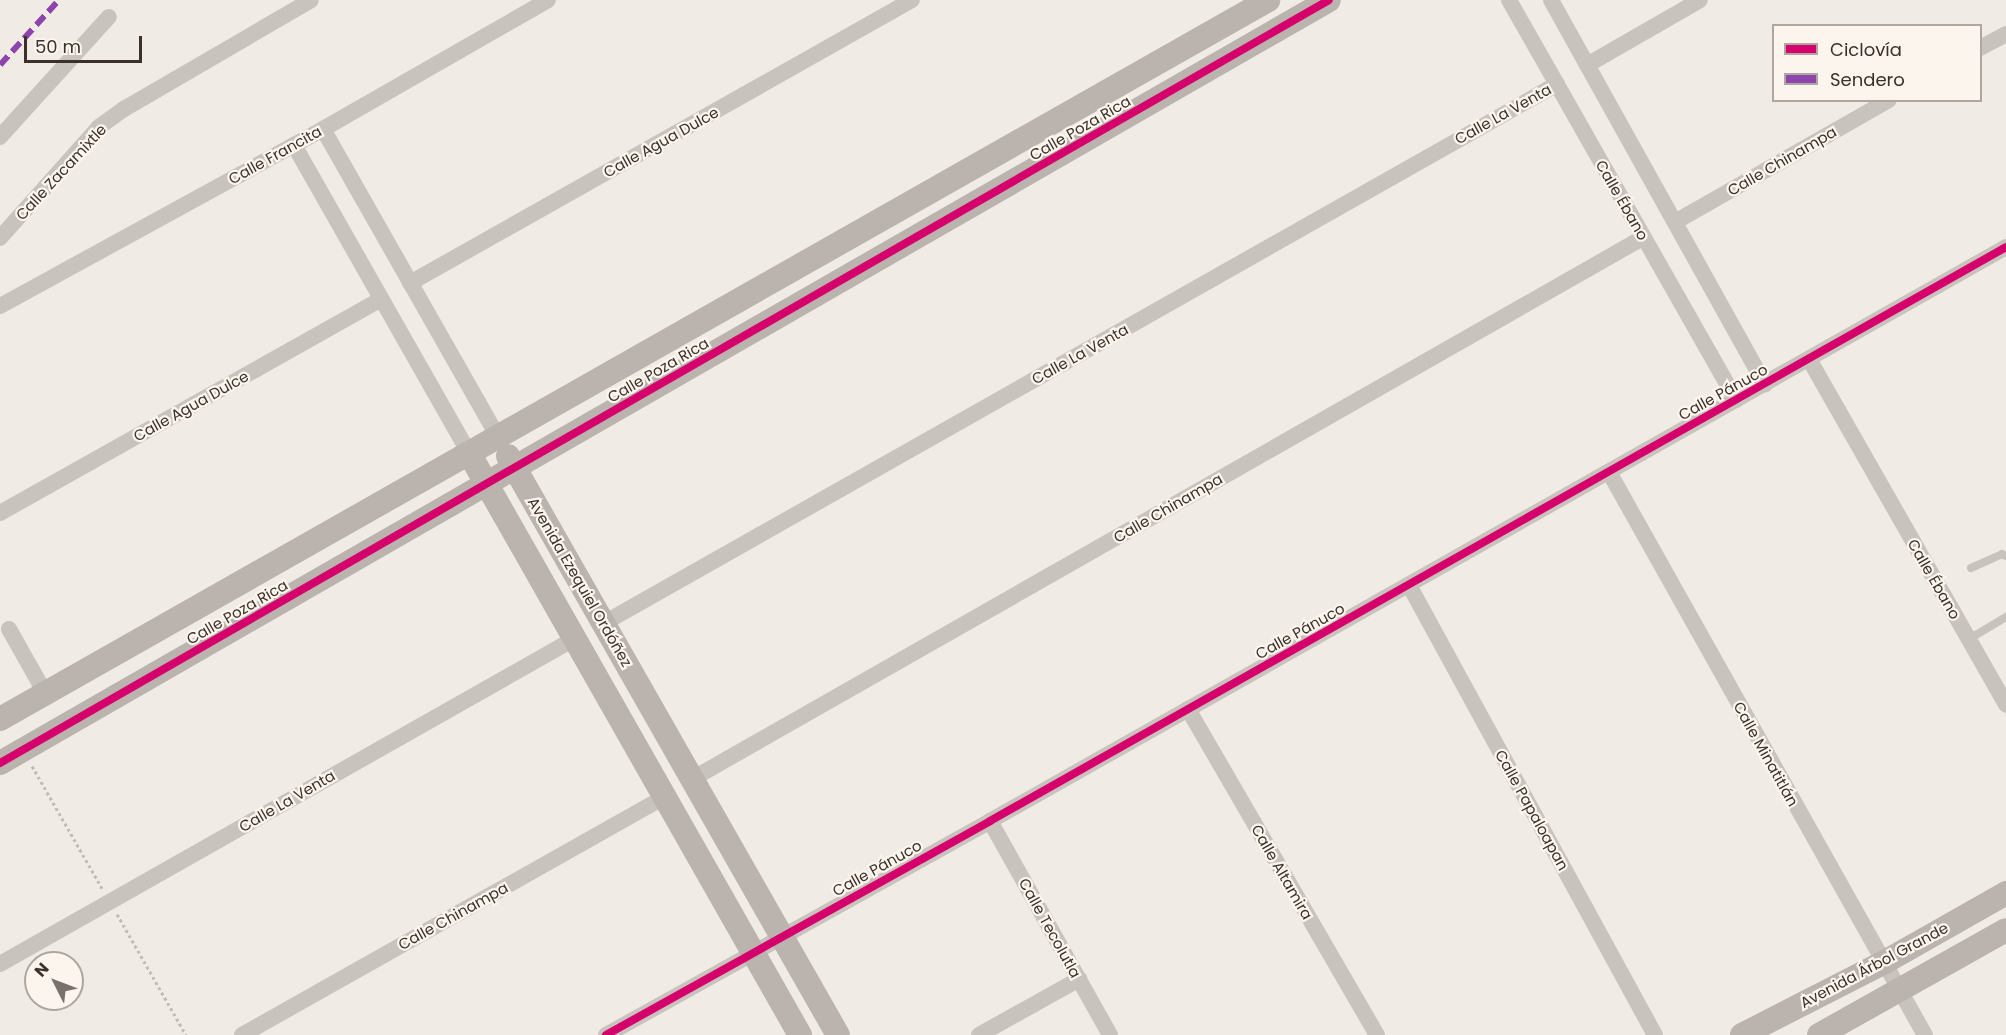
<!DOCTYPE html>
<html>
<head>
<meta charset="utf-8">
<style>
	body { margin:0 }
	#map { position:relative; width:2006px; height:1035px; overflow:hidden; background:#f0ebe5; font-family:Poppins,sans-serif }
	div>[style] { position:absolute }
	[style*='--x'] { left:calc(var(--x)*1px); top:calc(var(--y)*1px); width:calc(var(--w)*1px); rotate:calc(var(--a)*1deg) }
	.path>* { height:3px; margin-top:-1.5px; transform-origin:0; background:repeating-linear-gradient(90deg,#c2bbb6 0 3px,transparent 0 6px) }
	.lane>* { height:8px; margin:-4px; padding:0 4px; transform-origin:4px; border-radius:4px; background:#c9c3be }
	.street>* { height:16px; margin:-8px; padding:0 8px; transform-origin:8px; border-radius:8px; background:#c9c3be }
	.secondary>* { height:24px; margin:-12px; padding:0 12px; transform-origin:12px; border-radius:12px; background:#bab3ae }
	.quiet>* { height:6px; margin-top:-3px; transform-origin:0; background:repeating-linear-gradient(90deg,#8e44ad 0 12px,transparent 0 18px) }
	.cycleway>* { height:8px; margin:-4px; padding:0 4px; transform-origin:4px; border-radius:4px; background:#d6006c }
	span { translate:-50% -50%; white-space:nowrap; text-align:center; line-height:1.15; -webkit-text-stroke:4.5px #fbf5ee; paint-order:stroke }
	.street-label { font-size:15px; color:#3b302b }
	.legend { position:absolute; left:1772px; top:24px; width:210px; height:78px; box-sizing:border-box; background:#fbf5ee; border:2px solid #aea6a0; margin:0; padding:8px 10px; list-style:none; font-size:18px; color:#3b302b }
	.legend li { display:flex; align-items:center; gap:12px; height:30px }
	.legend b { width:30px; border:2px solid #aea6a0 }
	.north { position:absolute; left:24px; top:951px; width:60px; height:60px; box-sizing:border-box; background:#fbf5ee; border:2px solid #aea6a0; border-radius:50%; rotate:312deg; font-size:16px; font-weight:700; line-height:24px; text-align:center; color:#3b302b }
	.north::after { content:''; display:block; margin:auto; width:21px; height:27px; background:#7a716c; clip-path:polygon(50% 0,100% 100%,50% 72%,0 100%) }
	.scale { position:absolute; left:24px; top:36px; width:118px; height:27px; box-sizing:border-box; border:3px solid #3b302b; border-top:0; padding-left:8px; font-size:18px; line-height:21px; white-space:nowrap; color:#3b302b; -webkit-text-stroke:4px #fbf5ee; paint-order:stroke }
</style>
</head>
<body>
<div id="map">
	<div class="path">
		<div style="--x:32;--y:766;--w:141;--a:60.2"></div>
		<div style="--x:117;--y:914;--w:139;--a:60.3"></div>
	</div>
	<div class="lane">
		<div style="--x:1971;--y:568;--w:34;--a:-24"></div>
		<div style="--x:2002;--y:554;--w:4;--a:27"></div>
		<div style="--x:1969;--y:639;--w:43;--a:-30.7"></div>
	</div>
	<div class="street">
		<div style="--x:1509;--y:0;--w:460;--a:60.4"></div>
		<div style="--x:1551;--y:0;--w:440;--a:60.9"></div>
		<div style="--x:1980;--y:48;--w:30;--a:-28"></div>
		<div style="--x:1587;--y:65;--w:130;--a:-29.9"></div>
		<div style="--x:323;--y:129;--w:354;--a:60.4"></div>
		<div style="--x:0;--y:137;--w:162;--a:-47.8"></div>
		<div style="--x:294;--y:145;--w:354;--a:60.4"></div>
		<div style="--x:1675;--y:222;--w:246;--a:-29.7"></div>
		<div style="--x:0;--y:238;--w:149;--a:-48.3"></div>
		<div style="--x:99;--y:127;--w:31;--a:-36"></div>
		<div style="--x:124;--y:109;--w:216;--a:-30.2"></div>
		<div style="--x:410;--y:283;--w:576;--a:-29.41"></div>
		<div style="--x:0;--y:306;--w:368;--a:-28.7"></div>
		<div style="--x:323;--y:129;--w:259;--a:-29.8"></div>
		<div style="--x:1809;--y:359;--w:398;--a:60.3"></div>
		<div style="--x:1609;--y:472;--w:646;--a:60.7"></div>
		<div style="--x:0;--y:513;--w:437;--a:-29.3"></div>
		<div style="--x:1409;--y:585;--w:513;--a:61.34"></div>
		<div style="--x:604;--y:623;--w:1095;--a:-29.49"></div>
		<div style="--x:9;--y:629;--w:73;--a:60.6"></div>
		<div style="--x:1188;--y:709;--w:377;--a:59.9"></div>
		<div style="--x:692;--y:779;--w:1095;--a:-29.65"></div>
		<div style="--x:990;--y:821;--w:245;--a:60.7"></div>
		<div style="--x:0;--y:964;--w:660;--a:-29.52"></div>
		<div style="--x:242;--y:1035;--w:484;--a:-29.4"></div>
		<div style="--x:606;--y:1035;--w:440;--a:-29.1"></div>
		<div style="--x:990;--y:821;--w:1167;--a:-29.46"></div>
		<div style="--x:979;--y:1035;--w:115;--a:-29.2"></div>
	</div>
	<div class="secondary">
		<div style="--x:469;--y:453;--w:670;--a:60.37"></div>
		<div style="--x:508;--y:456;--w:666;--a:60.32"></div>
		<div style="--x:0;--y:719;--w:1458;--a:-29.55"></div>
		<div style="--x:0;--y:763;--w:1532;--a:-29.86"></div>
		<div style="--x:1742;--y:1035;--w:158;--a:-27.1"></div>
		<div style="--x:1883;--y:963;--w:142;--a:-29.6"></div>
		<div style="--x:1819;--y:1035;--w:214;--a:-29.3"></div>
	</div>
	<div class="quiet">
		<div style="--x:0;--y:65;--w:88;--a:-47.8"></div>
	</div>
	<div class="cycleway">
		<div style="--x:0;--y:763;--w:1532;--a:-29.86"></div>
		<div style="--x:606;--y:1035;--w:440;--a:-29.1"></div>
		<div style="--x:990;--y:821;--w:1167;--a:-29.46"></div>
	</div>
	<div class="street-label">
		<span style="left:1503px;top:114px;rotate:-29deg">Calle La Venta</span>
		<span style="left:1080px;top:128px;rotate:-30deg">Calle Poza Rica</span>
		<span style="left:661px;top:142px;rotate:-29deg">Calle Agua Dulce</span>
		<span style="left:275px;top:155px;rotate:-29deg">Calle Francita</span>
		<span style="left:1782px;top:161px;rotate:-30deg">Calle Chinampa</span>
		<span style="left:61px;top:172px;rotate:-47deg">Calle Zacamixtle</span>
		<span style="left:1622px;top:200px;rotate:60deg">Calle Ébano</span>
		<span style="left:1080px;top:354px;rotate:-29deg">Calle La Venta</span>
		<span style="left:658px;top:370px;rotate:-30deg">Calle Poza Rica</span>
		<span style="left:1723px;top:392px;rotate:-29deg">Calle Pánuco</span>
		<span style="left:191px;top:406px;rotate:-29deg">Calle Agua Dulce</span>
		<span style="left:1168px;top:508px;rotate:-30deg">Calle Chinampa</span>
		<span style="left:1934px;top:579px;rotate:60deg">Calle Ébano</span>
		<span style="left:580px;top:582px;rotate:60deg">Avenida Ezequiel Ordóñez</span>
		<span style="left:237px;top:612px;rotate:-30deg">Calle Poza Rica</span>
		<span style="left:1300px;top:631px;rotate:-29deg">Calle Pánuco</span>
		<span style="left:1766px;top:754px;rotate:61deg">Calle Minatitlán</span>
		<span style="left:287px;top:801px;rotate:-30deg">Calle La Venta</span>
		<span style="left:1532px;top:810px;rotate:61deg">Calle Papaloapan</span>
		<span style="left:877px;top:868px;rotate:-29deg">Calle Pánuco</span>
		<span style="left:1282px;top:872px;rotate:60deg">Calle Altamira</span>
		<span style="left:453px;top:916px;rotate:-29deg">Calle Chinampa</span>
		<span style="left:1050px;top:928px;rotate:61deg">Calle Tecolutla</span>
		<span style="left:1874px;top:965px;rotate:-28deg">Avenida Árbol Grande</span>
	</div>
	<ul class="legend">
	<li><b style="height:8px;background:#d6006c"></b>Ciclovía</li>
	<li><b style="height:8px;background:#8e44ad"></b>Sendero</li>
	</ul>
	<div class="north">N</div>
	<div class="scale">50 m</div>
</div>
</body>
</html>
